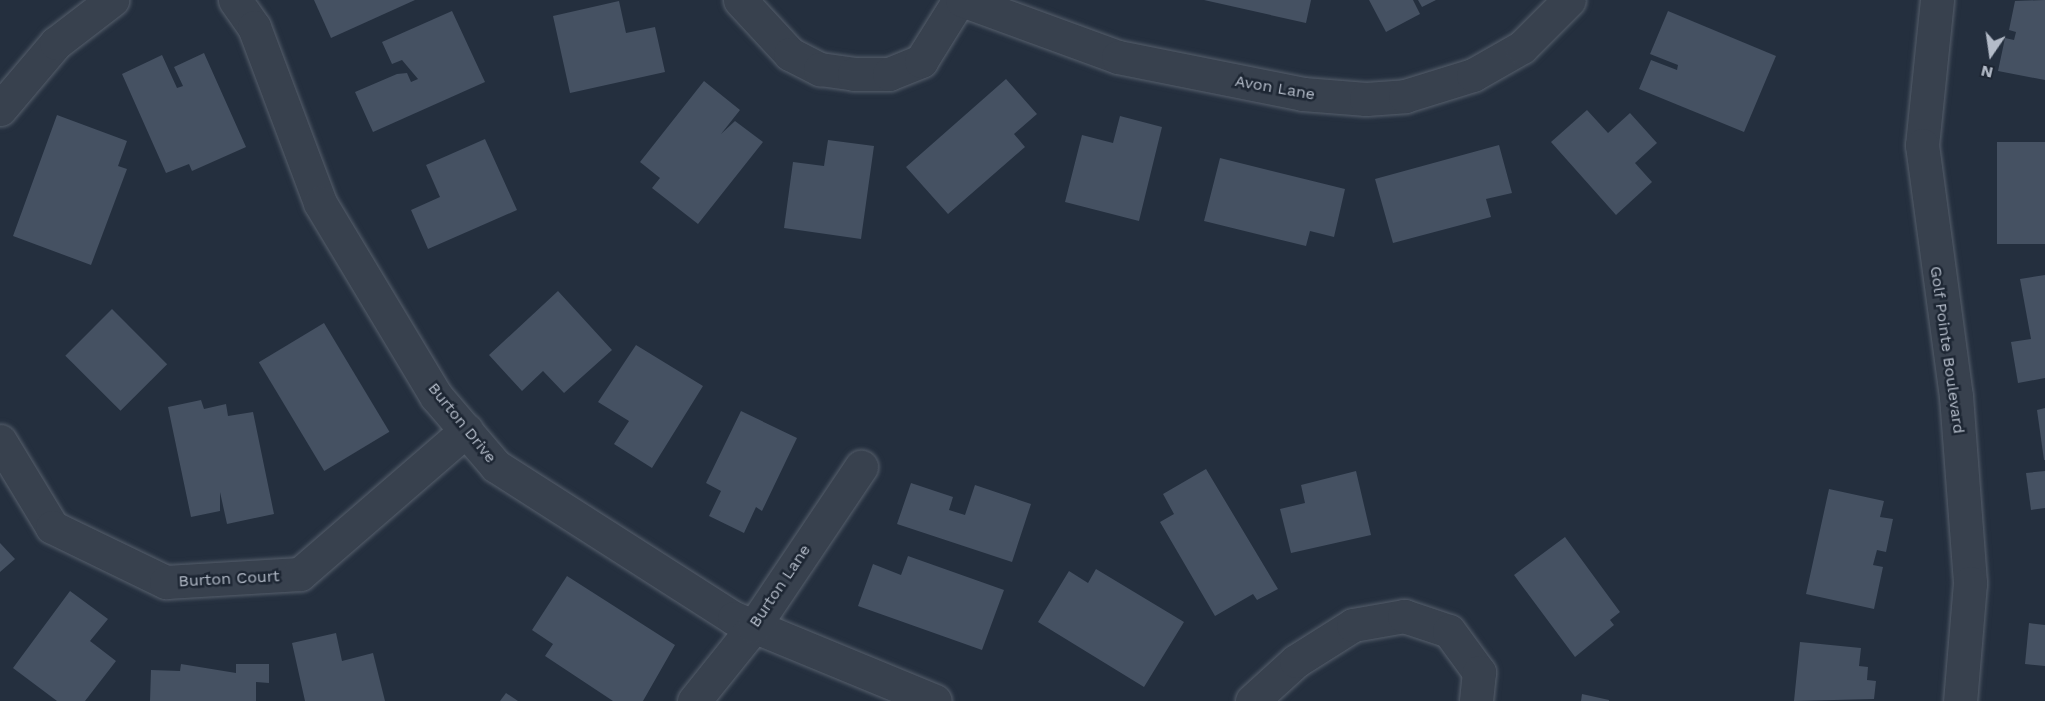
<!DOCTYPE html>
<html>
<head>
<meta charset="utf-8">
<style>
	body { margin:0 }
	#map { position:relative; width:2045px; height:701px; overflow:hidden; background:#242f3e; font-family:"Work Sans",sans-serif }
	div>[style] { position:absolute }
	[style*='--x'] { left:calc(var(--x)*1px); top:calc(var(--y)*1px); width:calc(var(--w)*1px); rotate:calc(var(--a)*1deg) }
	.building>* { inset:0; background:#455162; transform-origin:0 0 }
	.roads { filter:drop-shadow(0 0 2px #565f6c) drop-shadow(0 0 2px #565f6c) }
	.minor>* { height:33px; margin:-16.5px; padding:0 16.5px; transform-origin:16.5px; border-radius:16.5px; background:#38414e }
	span { translate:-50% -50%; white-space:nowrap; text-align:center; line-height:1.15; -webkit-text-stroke:5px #1d2633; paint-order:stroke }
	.street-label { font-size:16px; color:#b4bcc9 }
	.north { position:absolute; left:1961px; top:24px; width:60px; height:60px; -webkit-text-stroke:4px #1d2633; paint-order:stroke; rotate:193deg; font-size:16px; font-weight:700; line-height:24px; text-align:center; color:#b4bcc9 }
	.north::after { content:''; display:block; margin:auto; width:21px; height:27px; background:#b4bcc9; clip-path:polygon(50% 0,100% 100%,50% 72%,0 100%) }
</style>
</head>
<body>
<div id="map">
	<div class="building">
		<div style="clip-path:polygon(314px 0,415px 0,331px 38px)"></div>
		<div style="clip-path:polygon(1204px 0,1311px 0,1306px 23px)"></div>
		<div style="clip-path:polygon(1369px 0,1413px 0,1420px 14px,1386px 32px)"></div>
		<div style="clip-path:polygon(1418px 0,1436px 0,1422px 7px)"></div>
		<div style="clip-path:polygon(2045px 0,2045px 80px,1998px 71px,2005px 38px,2014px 40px,2016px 32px,2009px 30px,2015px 1px)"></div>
		<div style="clip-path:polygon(619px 1px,626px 33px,655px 27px,665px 72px,570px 93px,553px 16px)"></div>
		<div style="clip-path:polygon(452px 11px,485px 82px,373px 132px,355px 92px,397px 74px,407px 73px,411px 82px,418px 79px,402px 60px,392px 64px,382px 42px)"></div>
		<div style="clip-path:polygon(1668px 11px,1776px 56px,1744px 132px,1639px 89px,1651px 60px,1677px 70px,1678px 65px,1650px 54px)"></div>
		<div style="clip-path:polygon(204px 53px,246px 147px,192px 171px,189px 164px,166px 173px,122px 74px,162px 55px,177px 88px,183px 86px,174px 67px)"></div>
		<div style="clip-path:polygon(1006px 79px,1037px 114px,1014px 134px,1025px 147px,948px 214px,906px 167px)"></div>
		<div style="clip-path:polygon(704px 81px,740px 110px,721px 134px,735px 121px,763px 142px,698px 224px,652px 188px,660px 178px,640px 162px)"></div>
		<div style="clip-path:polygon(1587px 110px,1608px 133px,1630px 113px,1657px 143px,1635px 163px,1652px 182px,1616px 215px,1551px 142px)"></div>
		<div style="clip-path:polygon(57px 115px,127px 141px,118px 166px,127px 169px,91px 265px,13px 236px)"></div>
		<div style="clip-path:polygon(1120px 116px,1162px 127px,1139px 221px,1065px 202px,1082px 135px,1113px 143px)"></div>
		<div style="clip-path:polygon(485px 139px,517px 210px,428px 249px,411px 210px,440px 197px,426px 165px)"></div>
		<div style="clip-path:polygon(828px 140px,874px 146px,861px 239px,784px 228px,793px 162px,824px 166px)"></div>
		<div style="left:2045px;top:142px;width:102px;height:48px;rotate:90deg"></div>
		<div style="clip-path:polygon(1499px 145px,1512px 193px,1486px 199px,1491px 217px,1393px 243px,1375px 179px)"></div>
		<div style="clip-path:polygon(1220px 158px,1345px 189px,1334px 237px,1310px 231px,1306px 246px,1204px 221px)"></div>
		<div style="clip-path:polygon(2045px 275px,2045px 378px,2018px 383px,2011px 342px,2031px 339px,2020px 279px)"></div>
		<div style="clip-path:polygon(558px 291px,612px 350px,564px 393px,543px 371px,522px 391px,489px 355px)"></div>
		<div style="left:112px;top:309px;width:78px;height:66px;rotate:45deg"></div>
		<div style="left:324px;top:323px;width:127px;height:76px;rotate:59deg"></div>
		<div style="clip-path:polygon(636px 345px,703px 386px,652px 468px,614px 444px,629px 421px,598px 402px)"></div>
		<div style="clip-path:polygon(201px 400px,204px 409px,226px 404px,228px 416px,253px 412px,274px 514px,227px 524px,220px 492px,220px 511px,191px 517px,168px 407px)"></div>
		<div style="clip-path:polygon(2045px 408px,2045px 460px,2044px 460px,2037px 410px)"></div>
		<div style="clip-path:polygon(741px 411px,797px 438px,762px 511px,756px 507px,744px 533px,709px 516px,721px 491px,706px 483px)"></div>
		<div style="clip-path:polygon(1206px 469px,1278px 589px,1257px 600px,1253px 594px,1215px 616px,1160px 522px,1174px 514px,1163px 494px)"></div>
		<div style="clip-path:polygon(1356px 471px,1371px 535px,1291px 553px,1280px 509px,1305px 503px,1301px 485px)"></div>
		<div style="clip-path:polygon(2045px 471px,2045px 508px,2031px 510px,2026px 473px)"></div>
		<div style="clip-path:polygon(911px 483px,953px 497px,949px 510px,965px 515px,975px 485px,1031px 504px,1012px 562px,897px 524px)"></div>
		<div style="clip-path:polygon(1829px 489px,1884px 501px,1880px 517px,1893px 519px,1886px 552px,1877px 550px,1873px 565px,1883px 567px,1874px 609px,1806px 594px)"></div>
		<div style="clip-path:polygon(1565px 537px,1620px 612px,1610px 620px,1614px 625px,1575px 657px,1514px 575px)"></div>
		<div style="clip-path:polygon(0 543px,15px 559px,0 572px)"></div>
		<div style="clip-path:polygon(908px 556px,1004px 590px,982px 650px,858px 606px,873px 564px,901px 575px)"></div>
		<div style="clip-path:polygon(1096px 569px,1184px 622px,1144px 687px,1038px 622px,1069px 571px,1088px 583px)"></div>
		<div style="clip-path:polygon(567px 576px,675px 645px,643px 701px,613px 701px,545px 656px,553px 644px,532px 630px)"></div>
		<div style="clip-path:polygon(70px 591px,108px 619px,90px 641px,116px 661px,85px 701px,57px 701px,13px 668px)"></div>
		<div style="clip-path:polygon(2029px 623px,2045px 625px,2045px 666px,2025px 664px)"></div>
		<div style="clip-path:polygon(336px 633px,342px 661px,373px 653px,385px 701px,305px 701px,292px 643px)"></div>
		<div style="clip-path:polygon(1800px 642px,1861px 648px,1859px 666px,1868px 667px,1867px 680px,1876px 681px,1874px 699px,1794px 701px)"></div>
		<div style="clip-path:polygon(181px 664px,236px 673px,236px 664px,269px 664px,269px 683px,256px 682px,256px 701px,150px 701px,151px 670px,180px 671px)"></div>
		<div style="clip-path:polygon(506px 693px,518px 701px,500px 701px)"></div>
		<div style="clip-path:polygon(1582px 694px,1609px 700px,1609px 701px,1581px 701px)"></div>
	</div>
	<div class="roads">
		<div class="minor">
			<div style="--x:235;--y:0;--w:33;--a:55"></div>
			<div style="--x:254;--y:27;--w:188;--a:69.4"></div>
			<div style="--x:320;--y:203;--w:225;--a:59"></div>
			<div style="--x:436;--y:396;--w:92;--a:49.4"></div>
			<div style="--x:496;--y:466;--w:282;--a:32.6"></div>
			<div style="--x:734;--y:618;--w:217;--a:22.4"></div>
			<div style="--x:740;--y:0;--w:74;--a:47.2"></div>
			<div style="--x:790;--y:54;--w:34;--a:27"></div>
			<div style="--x:820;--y:69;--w:34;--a:8"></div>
			<div style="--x:854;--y:74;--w:35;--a:0"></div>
			<div style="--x:889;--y:74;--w:35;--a:-22"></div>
			<div style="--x:921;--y:61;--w:72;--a:-58.1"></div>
			<div style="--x:962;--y:0;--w:166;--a:20.1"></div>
			<div style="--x:1118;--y:57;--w:189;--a:11.3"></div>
			<div style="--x:1303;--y:94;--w:63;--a:4.5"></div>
			<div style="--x:1366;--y:99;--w:39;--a:-4"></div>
			<div style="--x:1405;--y:96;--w:71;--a:-17.2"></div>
			<div style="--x:1473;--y:75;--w:56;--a:-29.7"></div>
			<div style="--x:1522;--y:47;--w:66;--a:-45"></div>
			<div style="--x:1937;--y:0;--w:146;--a:95.9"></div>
			<div style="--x:1922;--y:145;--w:253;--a:82.3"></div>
			<div style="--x:1956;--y:396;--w:188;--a:85.7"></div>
			<div style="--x:1970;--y:583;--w:118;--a:94.8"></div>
			<div style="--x:0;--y:109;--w:87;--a:-49.7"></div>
			<div style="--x:56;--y:43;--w:71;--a:-37.5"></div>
			<div style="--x:0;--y:441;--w:100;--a:58.8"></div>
			<div style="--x:52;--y:527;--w:127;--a:25.8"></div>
			<div style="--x:166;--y:582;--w:134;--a:-3.4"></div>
			<div style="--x:300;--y:574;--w:220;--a:-40.9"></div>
			<div style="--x:694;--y:701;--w:96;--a:-51.3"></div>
			<div style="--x:754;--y:626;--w:192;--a:-56.1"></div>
			<div style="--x:1252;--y:701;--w:59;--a:-42.3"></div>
			<div style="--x:1296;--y:661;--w:67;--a:-32.3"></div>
			<div style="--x:1353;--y:625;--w:52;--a:-10"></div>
			<div style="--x:1404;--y:616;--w:47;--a:18.4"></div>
			<div style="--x:1449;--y:631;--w:51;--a:53.8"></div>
			<div style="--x:1479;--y:672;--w:29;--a:96"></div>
		</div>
	</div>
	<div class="street-label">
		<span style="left:1275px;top:88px;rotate:10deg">Avon Lane</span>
		<span style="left:1947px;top:350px;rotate:82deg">Golf Pointe Boulevard</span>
		<span style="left:462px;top:423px;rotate:51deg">Burton Drive</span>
		<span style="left:229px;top:579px;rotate:-3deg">Burton Court</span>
		<span style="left:780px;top:586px;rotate:-56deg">Burton Lane</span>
	</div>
	<div class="north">N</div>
</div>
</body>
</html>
